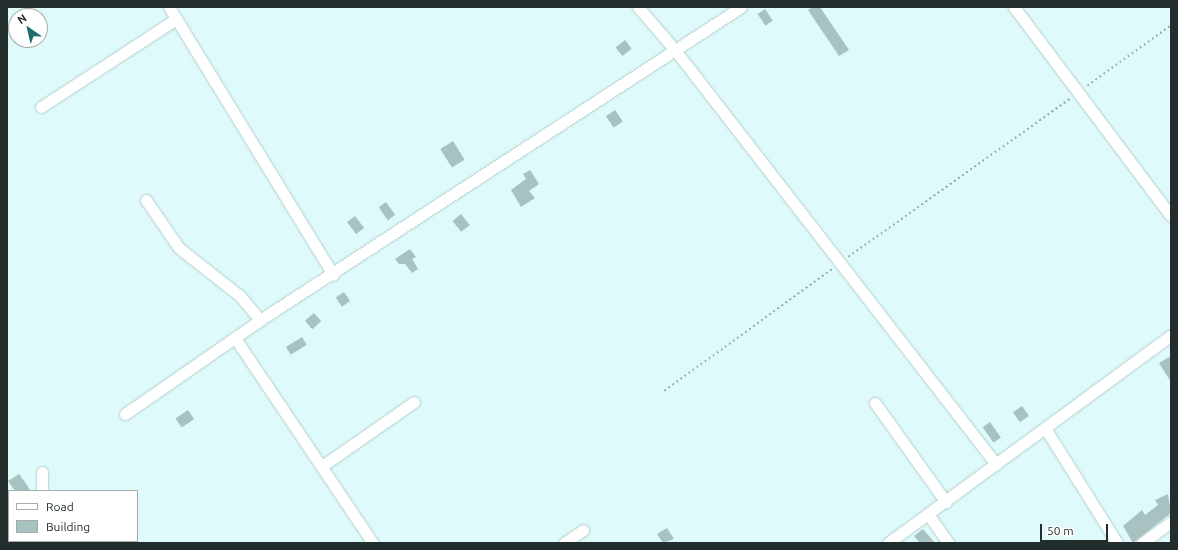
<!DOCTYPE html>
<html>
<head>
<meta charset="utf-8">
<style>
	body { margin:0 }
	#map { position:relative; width:1178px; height:550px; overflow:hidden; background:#dffafa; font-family:Ubuntu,sans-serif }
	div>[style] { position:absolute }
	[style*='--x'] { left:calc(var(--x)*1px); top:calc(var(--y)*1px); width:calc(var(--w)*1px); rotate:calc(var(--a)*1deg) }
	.river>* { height:16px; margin:-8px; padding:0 8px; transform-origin:8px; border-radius:8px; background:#41b7ba }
	.building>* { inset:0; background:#a8c2c2; transform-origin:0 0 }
	.path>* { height:1.5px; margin-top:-0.75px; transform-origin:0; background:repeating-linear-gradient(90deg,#99adad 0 2px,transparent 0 5px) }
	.roads { filter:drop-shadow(0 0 1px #b4cece) drop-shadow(0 0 1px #b4cece) }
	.minor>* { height:11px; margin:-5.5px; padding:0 5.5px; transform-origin:5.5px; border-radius:5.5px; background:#fff }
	span { translate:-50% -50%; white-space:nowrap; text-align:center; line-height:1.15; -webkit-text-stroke:3px #fff; paint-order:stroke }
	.frame { position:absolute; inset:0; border:8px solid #232d2d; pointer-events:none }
	.legend { position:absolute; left:8px; top:490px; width:130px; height:52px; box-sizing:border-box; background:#fff; border:1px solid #a7abab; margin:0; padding:5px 7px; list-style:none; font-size:12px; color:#232d2d }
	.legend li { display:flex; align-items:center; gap:8px; height:20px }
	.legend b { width:20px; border:1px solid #a7abab }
	.north { position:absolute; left:8px; top:8px; width:40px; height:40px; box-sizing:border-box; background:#fff; border:1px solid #a7abab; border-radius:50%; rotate:326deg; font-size:11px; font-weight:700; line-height:16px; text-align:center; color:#232d2d }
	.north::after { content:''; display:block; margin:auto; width:14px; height:18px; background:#1f6b6d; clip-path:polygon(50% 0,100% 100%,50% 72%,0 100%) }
	.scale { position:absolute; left:1040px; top:524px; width:68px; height:18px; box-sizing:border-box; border:2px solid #232d2d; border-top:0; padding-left:5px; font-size:12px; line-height:14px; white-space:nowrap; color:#232d2d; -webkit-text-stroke:3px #fff; paint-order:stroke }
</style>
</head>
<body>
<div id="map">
	<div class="river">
		<div style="--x:7;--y:501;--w:4;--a:56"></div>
		<div style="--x:36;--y:541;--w:3;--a:45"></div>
	</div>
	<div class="building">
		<div style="clip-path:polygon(813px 7px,820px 7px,849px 50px,839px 56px,808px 10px)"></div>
		<div style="left:765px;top:9px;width:14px;height:9px;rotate:56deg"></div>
		<div style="left:625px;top:40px;width:11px;height:12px;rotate:52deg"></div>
		<div style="left:615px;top:110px;width:14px;height:11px;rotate:56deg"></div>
		<div style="left:453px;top:141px;width:22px;height:15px;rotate:58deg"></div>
		<div style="clip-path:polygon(530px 170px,539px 184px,529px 191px,535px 198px,521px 207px,511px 190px,526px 179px,523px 174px)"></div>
		<div style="left:386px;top:202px;width:16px;height:9px;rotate:55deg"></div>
		<div style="left:461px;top:214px;width:14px;height:11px;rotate:51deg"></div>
		<div style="left:355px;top:216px;width:15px;height:10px;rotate:53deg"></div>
		<div style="clip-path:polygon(410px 249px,416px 257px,412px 259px,418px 269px,412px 273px,405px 264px,399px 264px,395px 259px)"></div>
		<div style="left:344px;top:292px;width:11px;height:10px;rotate:56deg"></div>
		<div style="left:314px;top:313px;width:11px;height:12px;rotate:49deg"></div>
		<div style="left:302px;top:337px;width:9px;height:19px;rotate:58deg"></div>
		<div style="clip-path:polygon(1171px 356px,1171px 382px,1159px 363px)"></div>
		<div style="left:1022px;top:406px;width:12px;height:11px;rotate:55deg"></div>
		<div style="left:188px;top:410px;width:11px;height:15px;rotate:56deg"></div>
		<div style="left:990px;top:422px;width:19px;height:9px;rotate:55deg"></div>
		<div style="clip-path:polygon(19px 474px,27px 485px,30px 491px,15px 491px,8px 481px)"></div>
		<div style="clip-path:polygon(1168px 494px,1171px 513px,1133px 543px,1123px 526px,1142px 510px,1145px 515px,1158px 505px,1155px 500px)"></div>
		<div style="clip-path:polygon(667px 528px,674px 539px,663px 543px,657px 534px)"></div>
		<div style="clip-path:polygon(923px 529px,935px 543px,920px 543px,914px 536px)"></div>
	</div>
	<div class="path">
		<div style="--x:1087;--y:86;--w:104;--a:-36"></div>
		<div style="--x:848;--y:257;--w:274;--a:-35.5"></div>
		<div style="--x:664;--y:391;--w:208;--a:-36"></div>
	</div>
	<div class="roads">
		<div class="minor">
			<div style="--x:169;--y:7;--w:314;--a:58.5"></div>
			<div style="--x:638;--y:7;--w:57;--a:49.3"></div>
			<div style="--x:675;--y:50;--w:524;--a:52.21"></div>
			<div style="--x:1014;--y:7;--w:261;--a:53.1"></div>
			<div style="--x:41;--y:107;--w:161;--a:-33.1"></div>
			<div style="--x:146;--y:200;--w:58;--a:55.5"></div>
			<div style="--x:179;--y:248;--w:78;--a:38.2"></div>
			<div style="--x:240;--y:296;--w:31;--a:50"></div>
			<div style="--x:235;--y:338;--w:247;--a:56.1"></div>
			<div style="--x:875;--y:403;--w:122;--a:54.4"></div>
			<div style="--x:125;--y:414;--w:165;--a:-34.8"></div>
			<div style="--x:260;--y:320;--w:574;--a:-33.05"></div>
			<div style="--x:1045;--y:428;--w:136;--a:57.9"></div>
			<div style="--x:322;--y:466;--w:112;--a:-34.8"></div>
			<div style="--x:42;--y:491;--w:19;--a:-90"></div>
			<div style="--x:928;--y:514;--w:35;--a:55"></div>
			<div style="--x:79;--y:541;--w:8;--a:14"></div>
			<div style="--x:564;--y:543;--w:23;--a:-34"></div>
			<div style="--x:888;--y:543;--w:351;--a:-36.3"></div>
			<div style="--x:1142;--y:543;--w:36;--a:-36"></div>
		</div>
	</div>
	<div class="frame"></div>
	<ul class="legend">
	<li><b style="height:5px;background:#fff"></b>Road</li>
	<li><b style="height:11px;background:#a8c2c2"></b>Building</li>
	</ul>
	<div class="north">N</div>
	<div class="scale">50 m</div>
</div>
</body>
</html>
